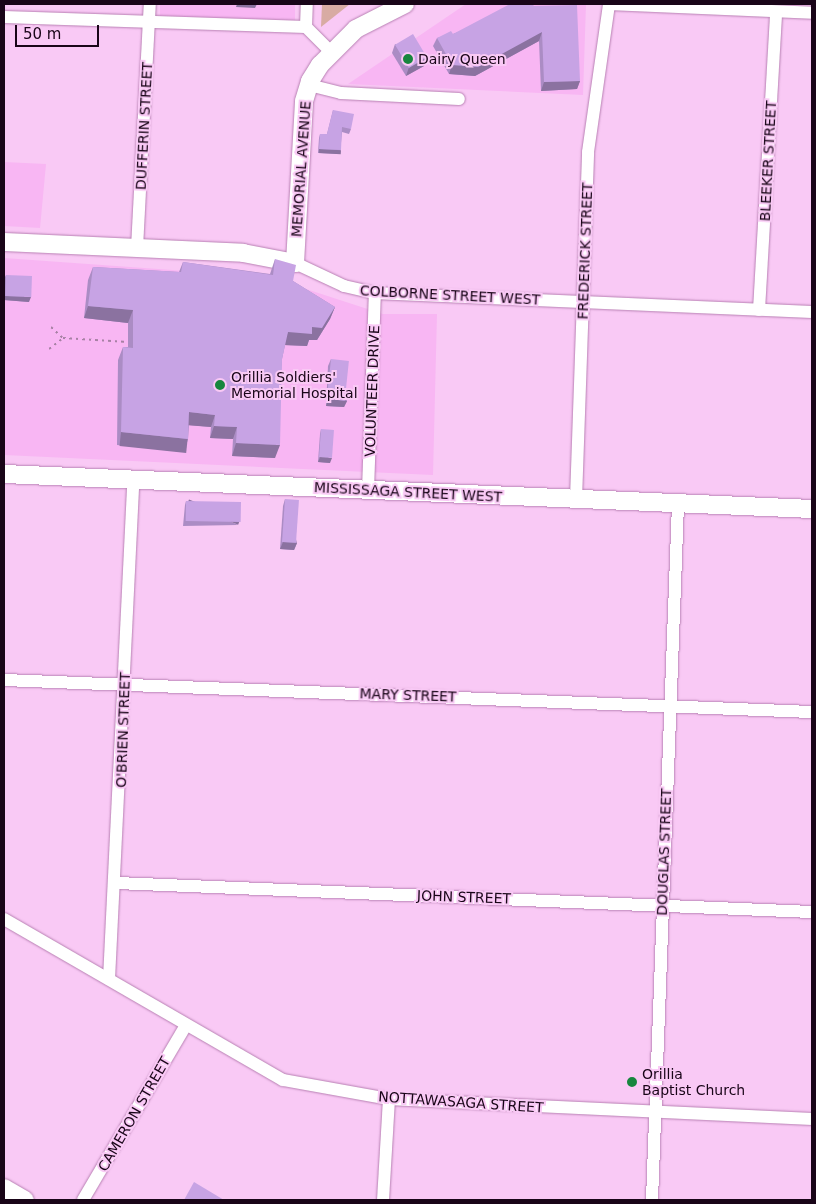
<!DOCTYPE html>
<html>
<head>
<meta charset="utf-8">
<style>
	body { margin:0 }
	#map { position:relative; width:816px; height:1204px; overflow:hidden; background:#f9c9f5; font-family:"DejaVu Sans",sans-serif }
	div>[style] { position:absolute }
	[style*='--x'] { left:calc(var(--x)*1px); top:calc(var(--y)*1px); width:calc(var(--w)*1px); rotate:calc(var(--a)*1deg) }
	.built>* { inset:0; background:#f8b6f3 }
	.green>* { inset:0; background:#d8aba3 }
	.path>* { height:2px; margin-top:-1px; transform-origin:0; background:repeating-linear-gradient(90deg,#a781a4 0 2.5px,transparent 0 6.5px) }
	.roads { filter:drop-shadow(0 0 1px #b880b3) drop-shadow(0 0 1px #b880b3) }
	.street>* { height:12px; margin:-6px; padding:0 6px; transform-origin:6px; border-radius:6px; background:#fff }
	.secondary>* { height:18px; margin:-9px; padding:0 9px; transform-origin:9px; border-radius:9px; background:#fff }
	.wall>* { inset:0; background:#ab8cc4 }
	.shaded-wall>* { inset:0; background:#8b72a0; transform-origin:0 0 }
	.building>* { inset:0; background:#c7a3e4; transform-origin:0 0 }
	.dots>* { width:14px; height:14px; translate:-50% -50%; box-sizing:border-box; border:2px solid #f9c9f5; border-radius:50% }
	span { translate:-50% -50%; white-space:nowrap; text-align:center; line-height:1.15; -webkit-text-stroke:4px #f9c9f5; paint-order:stroke }
	.poi-label { font-size:14px; color:#190518 }
	.left { translate:0 -50%; text-align:left }
	.street-label { font-size:14px; color:#190518 }
	.frame { position:absolute; inset:0; border:5px solid #190518; pointer-events:none }
	.scale { position:absolute; left:15px; top:25px; width:84px; height:22px; box-sizing:border-box; border:2px solid #190518; border-top:0; padding-left:6px; font-size:15px; line-height:18px; white-space:nowrap; color:#190518; -webkit-text-stroke:4px #f9c9f5; paint-order:stroke }
</style>
</head>
<body>
<div id="map">
	<div class="built">
		<div style="clip-path:polygon(160px 4px,295px 4px,295px 23px,160px 16px)"></div>
		<div style="clip-path:polygon(466px 4px,586px 4px,583px 95px,348px 84px)"></div>
		<div style="clip-path:polygon(4px 162px,46px 164px,40px 228px,4px 226px)"></div>
		<div style="clip-path:polygon(4px 258px,269px 277px,383px 314px,437px 314px,433px 475px,4px 455px)"></div>
	</div>
	<div class="green">
		<div style="clip-path:polygon(322px 4px,350px 4px,321px 27px)"></div>
	</div>
	<div class="path">
		<div style="--x:51;--y:327;--w:16;--a:43"></div>
		<div style="--x:63;--y:338;--w:65;--a:3.5"></div>
		<div style="--x:49;--y:349;--w:18;--a:-38"></div>
	</div>
	<div class="roads">
		<div class="street">
			<div style="--x:609;--y:4;--w:203;--a:2.5"></div>
			<div style="--x:4;--y:17;--w:302;--a:1.9"></div>
			<div style="--x:306;--y:27;--w:35;--a:45"></div>
			<div style="--x:306;--y:27;--w:23;--a:-88"></div>
			<div style="--x:309;--y:85;--w:33;--a:14"></div>
			<div style="--x:341;--y:93;--w:118;--a:2.9"></div>
			<div style="--x:137;--y:248;--w:244;--a:-87"></div>
			<div style="--x:295;--y:263;--w:54;--a:25.1"></div>
			<div style="--x:344;--y:286;--w:32;--a:13"></div>
			<div style="--x:375;--y:293;--w:437;--a:2.5"></div>
			<div style="--x:759;--y:310;--w:298;--a:-86.7"></div>
			<div style="--x:368;--y:490;--w:197;--a:-88"></div>
			<div style="--x:576;--y:499;--w:347;--a:-88"></div>
			<div style="--x:588;--y:152;--w:149;--a:-81.9"></div>
			<div style="--x:4;--y:680;--w:809;--a:2.27"></div>
			<div style="--x:117;--y:883;--w:696;--a:2.39"></div>
			<div style="--x:4;--y:919;--w:322;--a:30"></div>
			<div style="--x:283;--y:1080;--w:108;--a:10.2"></div>
			<div style="--x:389;--y:1099;--w:423;--a:2.7"></div>
			<div style="--x:109;--y:979;--w:500;--a:-87.2"></div>
			<div style="--x:83;--y:1200;--w:201;--a:-59.5"></div>
			<div style="--x:383;--y:1200;--w:101;--a:-86.6"></div>
			<div style="--x:652;--y:1200;--w:697;--a:-87.86"></div>
		</div>
		<div class="secondary">
			<div style="--x:4;--y:242;--w:239;--a:2.6"></div>
			<div style="--x:243;--y:253;--w:53;--a:10.9"></div>
			<div style="--x:295;--y:263;--w:162;--a:-86.8"></div>
			<div style="--x:304;--y:101;--w:21;--a:-73"></div>
			<div style="--x:310;--y:81;--w:19;--a:-58"></div>
			<div style="--x:320;--y:65;--w:51;--a:-45"></div>
			<div style="--x:356;--y:29;--w:55;--a:-27"></div>
			<div style="--x:4;--y:474;--w:809;--a:2.48"></div>
			<div style="--x:4;--y:1188;--w:24;--a:30"></div>
		</div>
	</div>
	<div class="wall">
		<div style="clip-path:polygon(532px 4px,580px 81px,577px 89px,541px 91px,539px 41px,475px 76px,449px 74px,433px 46px,437px 38px,453px 34px)"></div>
		<div style="clip-path:polygon(395px 44px,427px 57px,424px 66px,406px 76px,392px 53px)"></div>
		<div style="clip-path:polygon(333px 110px,351px 129px,349px 134px,342px 132px,340px 154px,318px 153px,319px 138px,320px 134px,327px 134px)"></div>
		<div style="clip-path:polygon(275px 259px,293px 281px,335px 307px,330px 319px,317px 340px,309px 340px,307px 346px,285px 345px,282px 359px,275px 458px,232px 456px,233px 439px,210px 438px,211px 427px,189px 425px,188px 439px,184px 452px,117px 445px,118px 360px,123px 347px,128px 347px,128px 323px,84px 318px,88px 280px,93px 267px,179px 272px,183px 262px,270px 274px)"></div>
		<div style="clip-path:polygon(6px 275px,29px 302px,4px 300px,4px 279px)"></div>
		<div style="clip-path:polygon(331px 359px,347px 401px,344px 407px,326px 406px,328px 366px)"></div>
		<div style="clip-path:polygon(321px 429px,330px 463px,318px 462px,320px 434px)"></div>
		<div style="clip-path:polygon(285px 499px,297px 543px,294px 550px,280px 549px,283px 506px)"></div>
		<div style="clip-path:polygon(186px 501px,238px 525px,183px 526px,185px 505px)"></div>
	</div>
	<div class="shaded-wall">
		<div style="clip-path:polygon(237px 4px,257px 4px,255px 8px,236px 7px)"></div>
		<div style="clip-path:polygon(542px 32px,539px 41px,475px 76px,449px 74px,452px 65px)"></div>
		<div style="clip-path:polygon(427px 57px,424px 66px,406px 76px,409px 67px)"></div>
		<div style="clip-path:polygon(580px 81px,577px 89px,541px 91px,544px 82px)"></div>
		<div style="left:319px;top:149px;width:22px;height:4px;rotate:3deg"></div>
		<div style="clip-path:polygon(5px 296px,31px 297px,29px 302px,4px 300px)"></div>
		<div style="clip-path:polygon(88px 306px,133px 310px,128px 323px,84px 318px)"></div>
		<div style="clip-path:polygon(335px 307px,330px 319px,317px 340px,309px 340px,307px 346px,283px 345px,288px 332px,312px 327px)"></div>
		<div style="clip-path:polygon(328px 399px,347px 401px,344px 407px,326px 406px)"></div>
		<div style="clip-path:polygon(189px 412px,215px 415px,211px 427px,185px 425px)"></div>
		<div style="clip-path:polygon(214px 426px,237px 427px,233px 439px,210px 438px)"></div>
		<div style="left:121px;top:432px;width:67px;height:14px;rotate:6deg"></div>
		<div style="clip-path:polygon(236px 443px,280px 445px,275px 458px,232px 456px)"></div>
		<div style="clip-path:polygon(320px 457px,332px 458px,330px 463px,318px 462px)"></div>
		<div style="left:240px;top:520px;width:5px;height:55px;rotate:112deg"></div>
		<div style="clip-path:polygon(283px 542px,297px 543px,294px 550px,280px 549px)"></div>
	</div>
	<div class="building">
		<div style="clip-path:polygon(510px 4px,532px 4px,534px 6px,577px 5px,580px 81px,544px 82px,542px 32px,478px 67px,452px 65px,437px 38px,451px 31px,453px 34px)"></div>
		<div style="left:413px;top:34px;width:27px;height:21px;rotate:59deg"></div>
		<div style="clip-path:polygon(333px 110px,354px 114px,351px 129px,342px 127px,341px 150px,319px 149px,320px 134px,327px 134px)"></div>
		<div style="clip-path:polygon(275px 259px,296px 265px,293px 281px,335px 307px,322px 328px,312px 327px,312px 334px,288px 332px,282px 359px,280px 445px,236px 443px,237px 427px,214px 426px,215px 415px,189px 412px,188px 439px,121px 432px,123px 347px,133px 348px,133px 310px,88px 306px,93px 267px,181px 272px,183px 262px,273px 275px)"></div>
		<div style="left:6px;top:275px;width:26px;height:21px;rotate:2deg"></div>
		<div style="left:331px;top:359px;width:18px;height:40px;rotate:6deg"></div>
		<div style="left:321px;top:429px;width:13px;height:28px;rotate:4deg"></div>
		<div style="left:285px;top:499px;width:14px;height:43px;rotate:4deg"></div>
		<div style="left:186px;top:501px;width:55px;height:20px;rotate:1deg"></div>
		<div style="clip-path:polygon(194px 1182px,224px 1200px,184px 1200px)"></div>
	</div>
	<div class="dots">
		<div style="left:408px;top:59px;background:#17863e"></div>
		<div style="left:220px;top:385px;background:#17863e"></div>
		<div style="left:632px;top:1082px;background:#17863e"></div>
	</div>
	<div class="poi-label">
		<span class="left" style="left:418px;top:59px">Dairy Queen</span>
		<span class="left" style="left:231px;top:385px">Orillia Soldiers'<br>Memorial Hospital</span>
		<span class="left" style="left:642px;top:1082px">Orillia<br>Baptist Church</span>
	</div>
	<div class="street-label">
		<span style="left:144px;top:126px;rotate:-87deg">DUFFERIN STREET</span>
		<span style="left:768px;top:161px;rotate:-87deg">BLEEKER STREET</span>
		<span style="left:301px;top:169px;rotate:-86deg">MEMORIAL AVENUE</span>
		<span style="left:585px;top:251px;rotate:-88deg">FREDERICK STREET</span>
		<span style="left:450px;top:295px;rotate:3deg">COLBORNE STREET WEST</span>
		<span style="left:372px;top:391px;rotate:-88deg">VOLUNTEER DRIVE</span>
		<span style="left:408px;top:492px;rotate:3deg">MISSISSAGA STREET WEST</span>
		<span style="left:408px;top:695px;rotate:2deg">MARY STREET</span>
		<span style="left:123px;top:730px;rotate:-88deg">O'BRIEN STREET</span>
		<span style="left:664px;top:852px;rotate:-88deg">DOUGLAS STREET</span>
		<span style="left:464px;top:897px;rotate:2deg">JOHN STREET</span>
		<span style="left:461px;top:1102px;rotate:4deg">NOTTAWASAGA STREET</span>
		<span style="left:134px;top:1114px;rotate:-60deg">CAMERON STREET</span>
	</div>
	<div class="frame"></div>
	<div class="scale">50 m</div>
</div>
</body>
</html>
